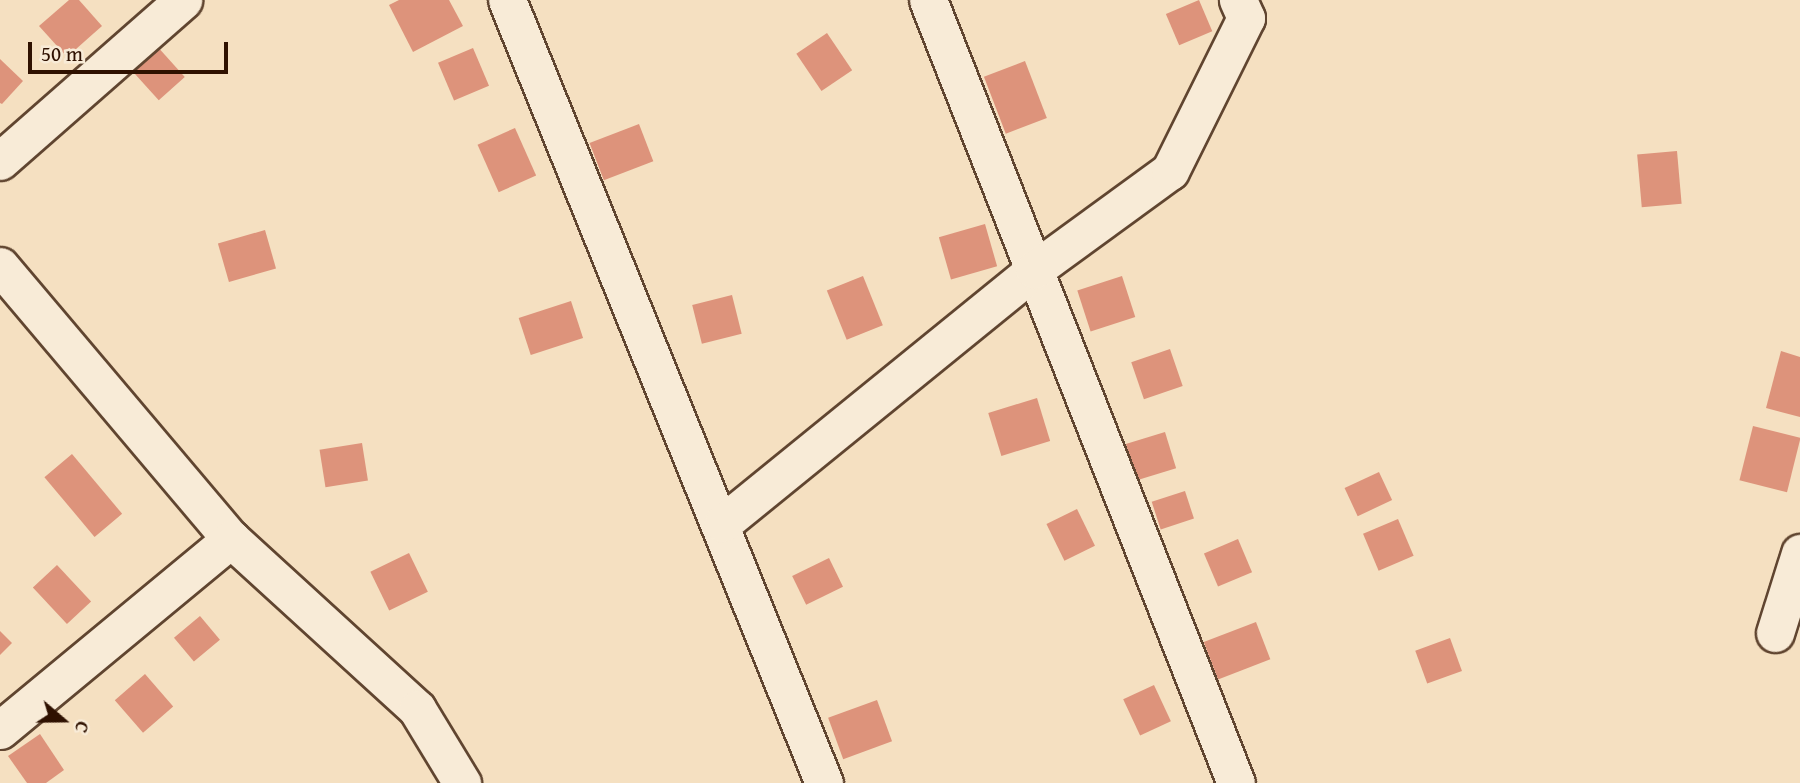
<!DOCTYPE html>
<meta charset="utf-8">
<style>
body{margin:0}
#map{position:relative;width:1800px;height:783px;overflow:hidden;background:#f5e0c1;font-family:"Gentium Book Plus",serif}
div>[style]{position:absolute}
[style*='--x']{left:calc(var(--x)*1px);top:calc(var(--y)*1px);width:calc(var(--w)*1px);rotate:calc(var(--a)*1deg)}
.building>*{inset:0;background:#dd937b;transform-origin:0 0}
.roads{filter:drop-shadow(2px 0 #604530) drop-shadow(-2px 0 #604530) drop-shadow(0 2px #604530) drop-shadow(0 -2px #604530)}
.minor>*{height:37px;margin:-18.5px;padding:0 18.5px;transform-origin:18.5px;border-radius:18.5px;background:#f8ebd7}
span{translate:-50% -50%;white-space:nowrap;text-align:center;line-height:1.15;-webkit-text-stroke:6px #f8ebd7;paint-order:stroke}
.north{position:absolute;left:28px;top:685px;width:70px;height:70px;-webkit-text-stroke:5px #f8ebd7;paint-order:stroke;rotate:110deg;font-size:19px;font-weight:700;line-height:28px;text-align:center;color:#2f1100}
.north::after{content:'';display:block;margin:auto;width:24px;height:32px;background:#2f1100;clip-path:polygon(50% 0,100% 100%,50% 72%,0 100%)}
.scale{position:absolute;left:28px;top:42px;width:200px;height:32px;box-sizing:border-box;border:4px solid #2f1100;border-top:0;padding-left:9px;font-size:21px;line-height:24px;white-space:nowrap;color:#2f1100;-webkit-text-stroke:5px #f8ebd7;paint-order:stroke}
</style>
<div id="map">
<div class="building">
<i style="clip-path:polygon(69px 0,79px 0,102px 26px,67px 57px,39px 26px)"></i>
<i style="clip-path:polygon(399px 0,449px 0,463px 26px,413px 52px,389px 5px)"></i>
<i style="left:1199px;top:0;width:34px;height:36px;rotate:67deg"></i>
<i style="left:827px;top:33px;width:45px;height:37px;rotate:56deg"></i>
<i style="left:156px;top:45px;width:43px;height:35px;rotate:48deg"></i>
<i style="left:473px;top:48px;width:41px;height:38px;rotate:67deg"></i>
<i style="clip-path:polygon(0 59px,23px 81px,2px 104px,0 103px)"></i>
<i style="left:1025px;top:61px;width:61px;height:44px;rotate:69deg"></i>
<i style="left:639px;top:124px;width:40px;height:53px;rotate:69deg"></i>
<i style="left:515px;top:128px;width:52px;height:41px;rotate:66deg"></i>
<i style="left:1677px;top:151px;width:53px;height:40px;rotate:85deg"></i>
<i style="left:985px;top:224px;width:44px;height:48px;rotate:74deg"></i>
<i style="left:265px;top:230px;width:40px;height:49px;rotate:74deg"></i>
<i style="left:863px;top:276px;width:53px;height:39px;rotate:68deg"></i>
<i style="left:1122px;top:276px;width:43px;height:47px;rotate:72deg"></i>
<i style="left:732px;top:295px;width:40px;height:41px;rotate:76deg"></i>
<i style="left:571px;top:301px;width:39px;height:55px;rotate:72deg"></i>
<i style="left:1170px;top:349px;width:39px;height:41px;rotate:71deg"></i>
<i style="clip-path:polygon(1781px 351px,1800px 357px,1800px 417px,1766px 408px)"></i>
<i style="left:1037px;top:398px;width:45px;height:51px;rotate:73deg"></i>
<i style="left:1753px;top:426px;width:49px;height:56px;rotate:14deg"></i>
<i style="left:1165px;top:432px;width:38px;height:41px;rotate:73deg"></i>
<i style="left:362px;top:443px;width:38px;height:43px;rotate:81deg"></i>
<i style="left:72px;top:454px;width:78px;height:36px;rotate:50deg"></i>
<i style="left:1379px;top:472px;width:31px;height:38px;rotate:65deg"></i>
<i style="left:1185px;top:491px;width:29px;height:35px;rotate:72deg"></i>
<i style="left:1077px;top:509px;width:41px;height:34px;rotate:64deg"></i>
<i style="left:1398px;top:519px;width:40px;height:38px;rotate:67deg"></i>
<i style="left:1238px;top:539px;width:36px;height:37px;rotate:67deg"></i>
<i style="left:409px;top:553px;width:43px;height:43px;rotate:64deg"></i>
<i style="left:829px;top:558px;width:32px;height:41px;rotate:64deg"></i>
<i style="left:57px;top:565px;width:50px;height:33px;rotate:47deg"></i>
<i style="left:200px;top:616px;width:31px;height:34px;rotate:50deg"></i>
<i style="left:1256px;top:622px;width:40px;height:56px;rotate:69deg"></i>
<i style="clip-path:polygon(0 631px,12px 643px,0 655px)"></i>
<i style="left:1450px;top:638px;width:35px;height:37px;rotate:70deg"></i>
<i style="left:145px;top:674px;width:43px;height:40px;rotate:49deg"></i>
<i style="left:1154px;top:685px;width:40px;height:34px;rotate:65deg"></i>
<i style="left:877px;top:700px;width:44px;height:52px;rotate:70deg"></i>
<i style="clip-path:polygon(40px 734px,64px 770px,46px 783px,27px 783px,8px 756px)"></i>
</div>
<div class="roads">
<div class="minor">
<i style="--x:507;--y:0;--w:845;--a:67.96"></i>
<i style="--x:928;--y:0;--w:841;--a:68.53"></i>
<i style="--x:0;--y:161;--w:244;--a:-41.3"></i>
<i style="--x:0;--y:266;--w:358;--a:49.8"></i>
<i style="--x:231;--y:539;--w:252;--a:42.4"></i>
<i style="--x:417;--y:709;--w:87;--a:58.7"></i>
<i style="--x:723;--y:523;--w:401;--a:-39.1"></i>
<i style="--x:1034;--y:270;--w:168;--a:-36.1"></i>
<i style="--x:1170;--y:171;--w:171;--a:-63.6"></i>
<i style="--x:1246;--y:18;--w:20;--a:-114"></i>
<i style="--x:1775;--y:633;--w:84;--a:-72.6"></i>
<i style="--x:0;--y:730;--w:300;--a:-39.6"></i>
</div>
</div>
<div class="north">С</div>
<div class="scale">50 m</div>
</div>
